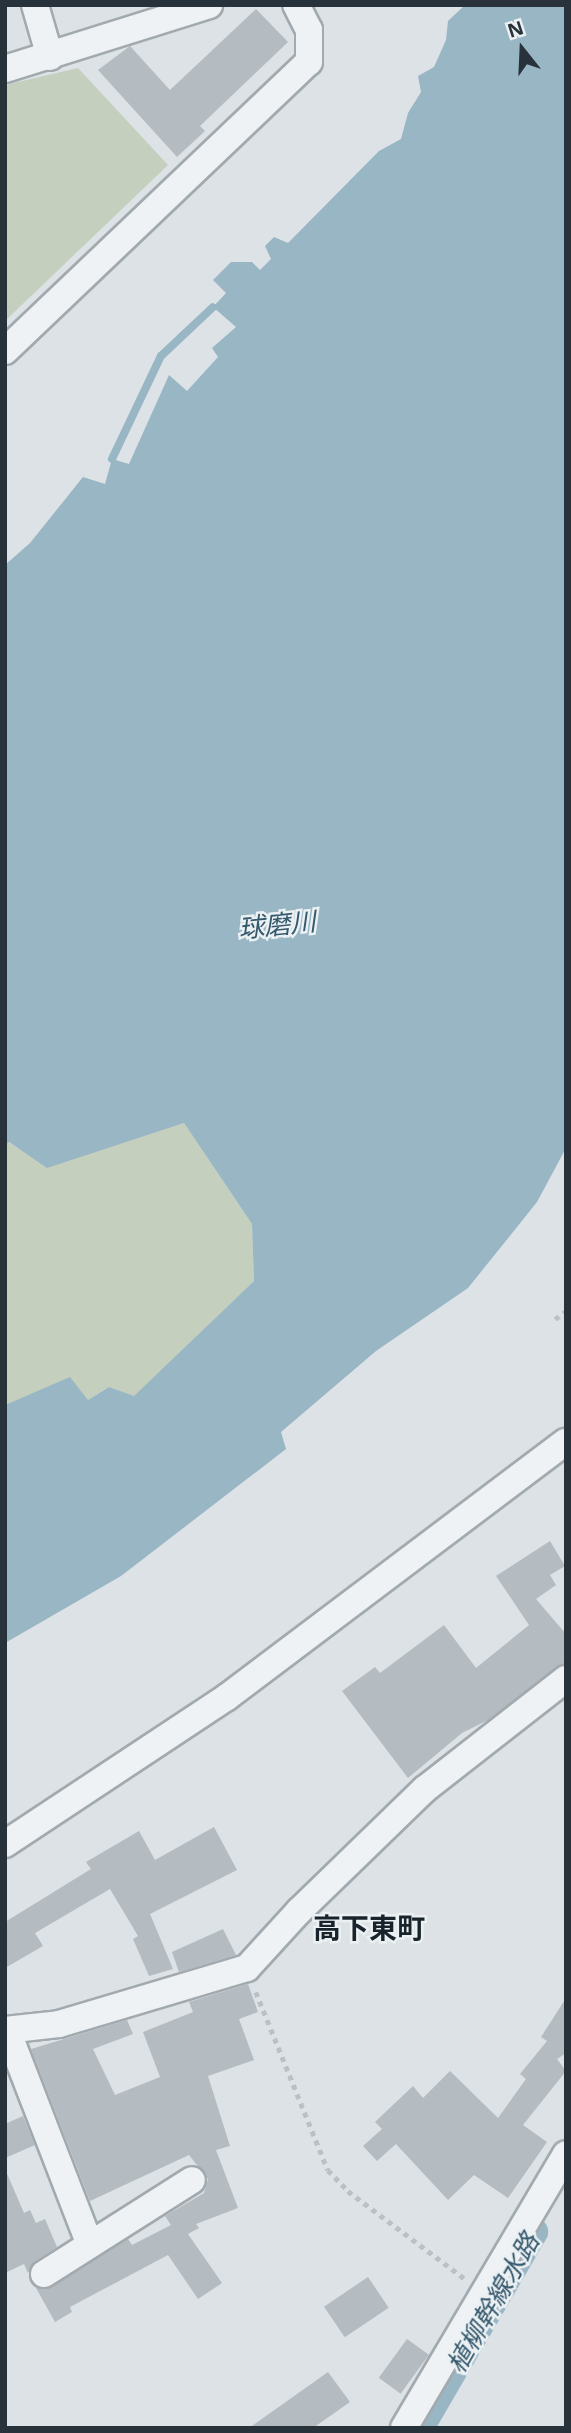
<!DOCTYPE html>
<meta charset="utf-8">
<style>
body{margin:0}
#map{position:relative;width:571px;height:2433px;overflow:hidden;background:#dce2e5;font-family:"Open Sans","Noto Sans JP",sans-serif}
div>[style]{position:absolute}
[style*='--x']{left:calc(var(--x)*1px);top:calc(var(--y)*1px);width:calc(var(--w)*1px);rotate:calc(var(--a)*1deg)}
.green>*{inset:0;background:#c5cfbe}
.water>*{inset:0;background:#99b6c4}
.stream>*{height:8px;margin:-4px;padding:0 4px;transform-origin:4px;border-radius:4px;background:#99b6c4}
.canal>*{height:28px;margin:-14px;padding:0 14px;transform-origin:14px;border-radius:14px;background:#99b6c4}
.building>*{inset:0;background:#b4bcc2;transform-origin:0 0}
.path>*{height:4.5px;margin-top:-2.25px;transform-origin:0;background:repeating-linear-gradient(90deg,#bbc0c4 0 5px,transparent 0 10px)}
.roads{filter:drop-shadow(2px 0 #a2aaaf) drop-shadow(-2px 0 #a2aaaf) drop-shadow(0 2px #a2aaaf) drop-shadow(0 -2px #a2aaaf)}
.minor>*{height:26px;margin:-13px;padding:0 13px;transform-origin:13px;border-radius:13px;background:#eff2f4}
span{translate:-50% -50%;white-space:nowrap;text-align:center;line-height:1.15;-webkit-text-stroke:5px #ebf0f3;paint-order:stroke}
.water-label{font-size:26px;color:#34586c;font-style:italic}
.quarter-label{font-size:28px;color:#19232b;font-weight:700}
.frame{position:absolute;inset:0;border:7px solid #27323b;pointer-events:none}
.north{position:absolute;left:487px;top:14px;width:70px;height:70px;-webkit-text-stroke:5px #ebf0f3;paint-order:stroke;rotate:342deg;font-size:19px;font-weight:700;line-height:28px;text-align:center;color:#27323b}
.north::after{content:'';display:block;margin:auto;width:24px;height:32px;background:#27323b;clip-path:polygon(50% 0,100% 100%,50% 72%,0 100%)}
</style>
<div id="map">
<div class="green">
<i style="clip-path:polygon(78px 68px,168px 165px,5px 321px,5px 85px)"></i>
<i style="clip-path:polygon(184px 1123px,252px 1224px,254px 1281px,134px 1397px,109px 1387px,88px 1400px,70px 1378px,5px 1405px,5px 1145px,8px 1142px,47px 1167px)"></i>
</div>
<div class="water">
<i style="clip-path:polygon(465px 5px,566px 5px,566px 1148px,537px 1202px,468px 1288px,376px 1351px,281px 1432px,286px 1449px,121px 1576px,5px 1643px,5px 1405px,70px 1377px,88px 1400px,109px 1387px,134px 1396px,254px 1281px,252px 1224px,184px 1123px,47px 1168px,9px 1142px,5px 1145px,5px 565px,30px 543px,83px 477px,105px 484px,112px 459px,129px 464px,169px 375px,187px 391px,218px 357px,212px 348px,236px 327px,213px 307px,226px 293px,213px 280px,231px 262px,252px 262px,260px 270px,271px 259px,265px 246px,274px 237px,288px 243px,379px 151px,401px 139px,408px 113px,421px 92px,418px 76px,434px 67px,446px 40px,448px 21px)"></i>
</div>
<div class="stream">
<i style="--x:112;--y:459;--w:114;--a:-64.6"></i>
<i style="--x:161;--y:356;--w:71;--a:-43.3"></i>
</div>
<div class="canal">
<i style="--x:420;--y:2428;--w:227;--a:-59.8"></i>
</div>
<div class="building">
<i style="clip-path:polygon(256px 9px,288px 42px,200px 126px,205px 131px,177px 157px,98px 70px,130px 46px,170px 90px)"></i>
<i style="clip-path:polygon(550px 1541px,565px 1566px,550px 1575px,556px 1585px,536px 1599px,566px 1634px,566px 1664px,488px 1720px,462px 1733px,408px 1778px,342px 1691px,375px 1667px,380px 1673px,444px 1625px,476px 1668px,529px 1625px,496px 1576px)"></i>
<i style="clip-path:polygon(214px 1827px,237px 1870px,150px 1914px,173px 1969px,149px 1976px,133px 1939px,138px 1936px,110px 1889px,35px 1933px,43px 1946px,5px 1968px,5px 1922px,91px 1869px,86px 1862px,139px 1831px,155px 1860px)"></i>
<i style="clip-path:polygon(223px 1929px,236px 1955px,179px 1972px,172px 1952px)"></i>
<i style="clip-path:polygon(248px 1984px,258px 2012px,239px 2019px,254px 2060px,208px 2076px,230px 2146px,216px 2150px,238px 2208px,196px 2224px,199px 2228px,188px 2234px,222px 2283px,198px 2299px,168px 2255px,70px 2307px,72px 2312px,55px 2322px,36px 2288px,52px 2287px,128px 2239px,132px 2245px,171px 2225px,165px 2216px,204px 2193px,208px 2179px,189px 2155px,90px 2201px,31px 2049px,127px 2020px,133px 2034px,93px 2049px,115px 2095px,160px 2077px,143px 2032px,193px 2012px,189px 2002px)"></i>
<i style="clip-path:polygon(566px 1998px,566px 2053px,557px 2059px,566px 2071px,523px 2125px,547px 2142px,508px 2198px,474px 2175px,448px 2200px,396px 2144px,377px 2161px,363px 2146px,382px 2129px,375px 2122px,413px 2086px,423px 2098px,450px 2071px,498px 2118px,526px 2079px,520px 2074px,547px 2041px,541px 2037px)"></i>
<i style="clip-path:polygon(23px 2116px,35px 2145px,5px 2158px,5px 2124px)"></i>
<i style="clip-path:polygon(5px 2169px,24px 2213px,30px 2210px,36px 2223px,45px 2219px,57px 2247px,35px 2261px,28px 2273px,24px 2264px,5px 2273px)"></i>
<i style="left:368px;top:2277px;width:37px;height:53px;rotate:56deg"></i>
<i style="left:407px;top:2339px;width:27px;height:48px;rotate:36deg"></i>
<i style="clip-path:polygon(328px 2372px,350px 2402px,313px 2428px,249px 2428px)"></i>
</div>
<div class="path">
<i style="--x:555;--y:1319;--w:14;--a:-36"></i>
<i style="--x:256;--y:1992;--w:192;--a:68"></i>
<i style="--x:328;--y:2170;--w:29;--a:46"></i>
<i style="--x:348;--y:2191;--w:145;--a:36.9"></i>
</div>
<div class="roads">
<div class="minor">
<i style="--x:35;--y:5;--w:54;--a:73.9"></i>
<i style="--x:5;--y:69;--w:214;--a:-17.4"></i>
<i style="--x:5;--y:351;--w:419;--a:-43.6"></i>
<i style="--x:309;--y:62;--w:32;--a:-90"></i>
<i style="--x:309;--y:30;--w:28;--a:-117"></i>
<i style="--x:5;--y:1844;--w:266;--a:-33.5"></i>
<i style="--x:227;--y:1697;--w:424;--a:-37"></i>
<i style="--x:5;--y:2030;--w:54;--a:-6.3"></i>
<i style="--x:59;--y:2024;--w:196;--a:-16.6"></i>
<i style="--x:247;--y:1968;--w:77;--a:-47.6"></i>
<i style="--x:299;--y:1911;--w:175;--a:-44.1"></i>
<i style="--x:425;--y:1789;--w:179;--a:-38"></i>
<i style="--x:7;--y:2030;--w:230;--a:68.9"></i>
<i style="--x:44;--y:2274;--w:175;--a:-32.4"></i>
<i style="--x:404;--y:2428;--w:318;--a:-59.4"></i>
</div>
</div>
<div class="water-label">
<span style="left:277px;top:925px;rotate:-6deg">球磨川</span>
<span style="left:493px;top:2303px;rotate:-60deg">植柳幹線水路</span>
</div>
<div class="quarter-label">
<span style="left:369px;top:1927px">高下東町</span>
</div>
<div class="frame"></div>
<div class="north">N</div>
</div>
